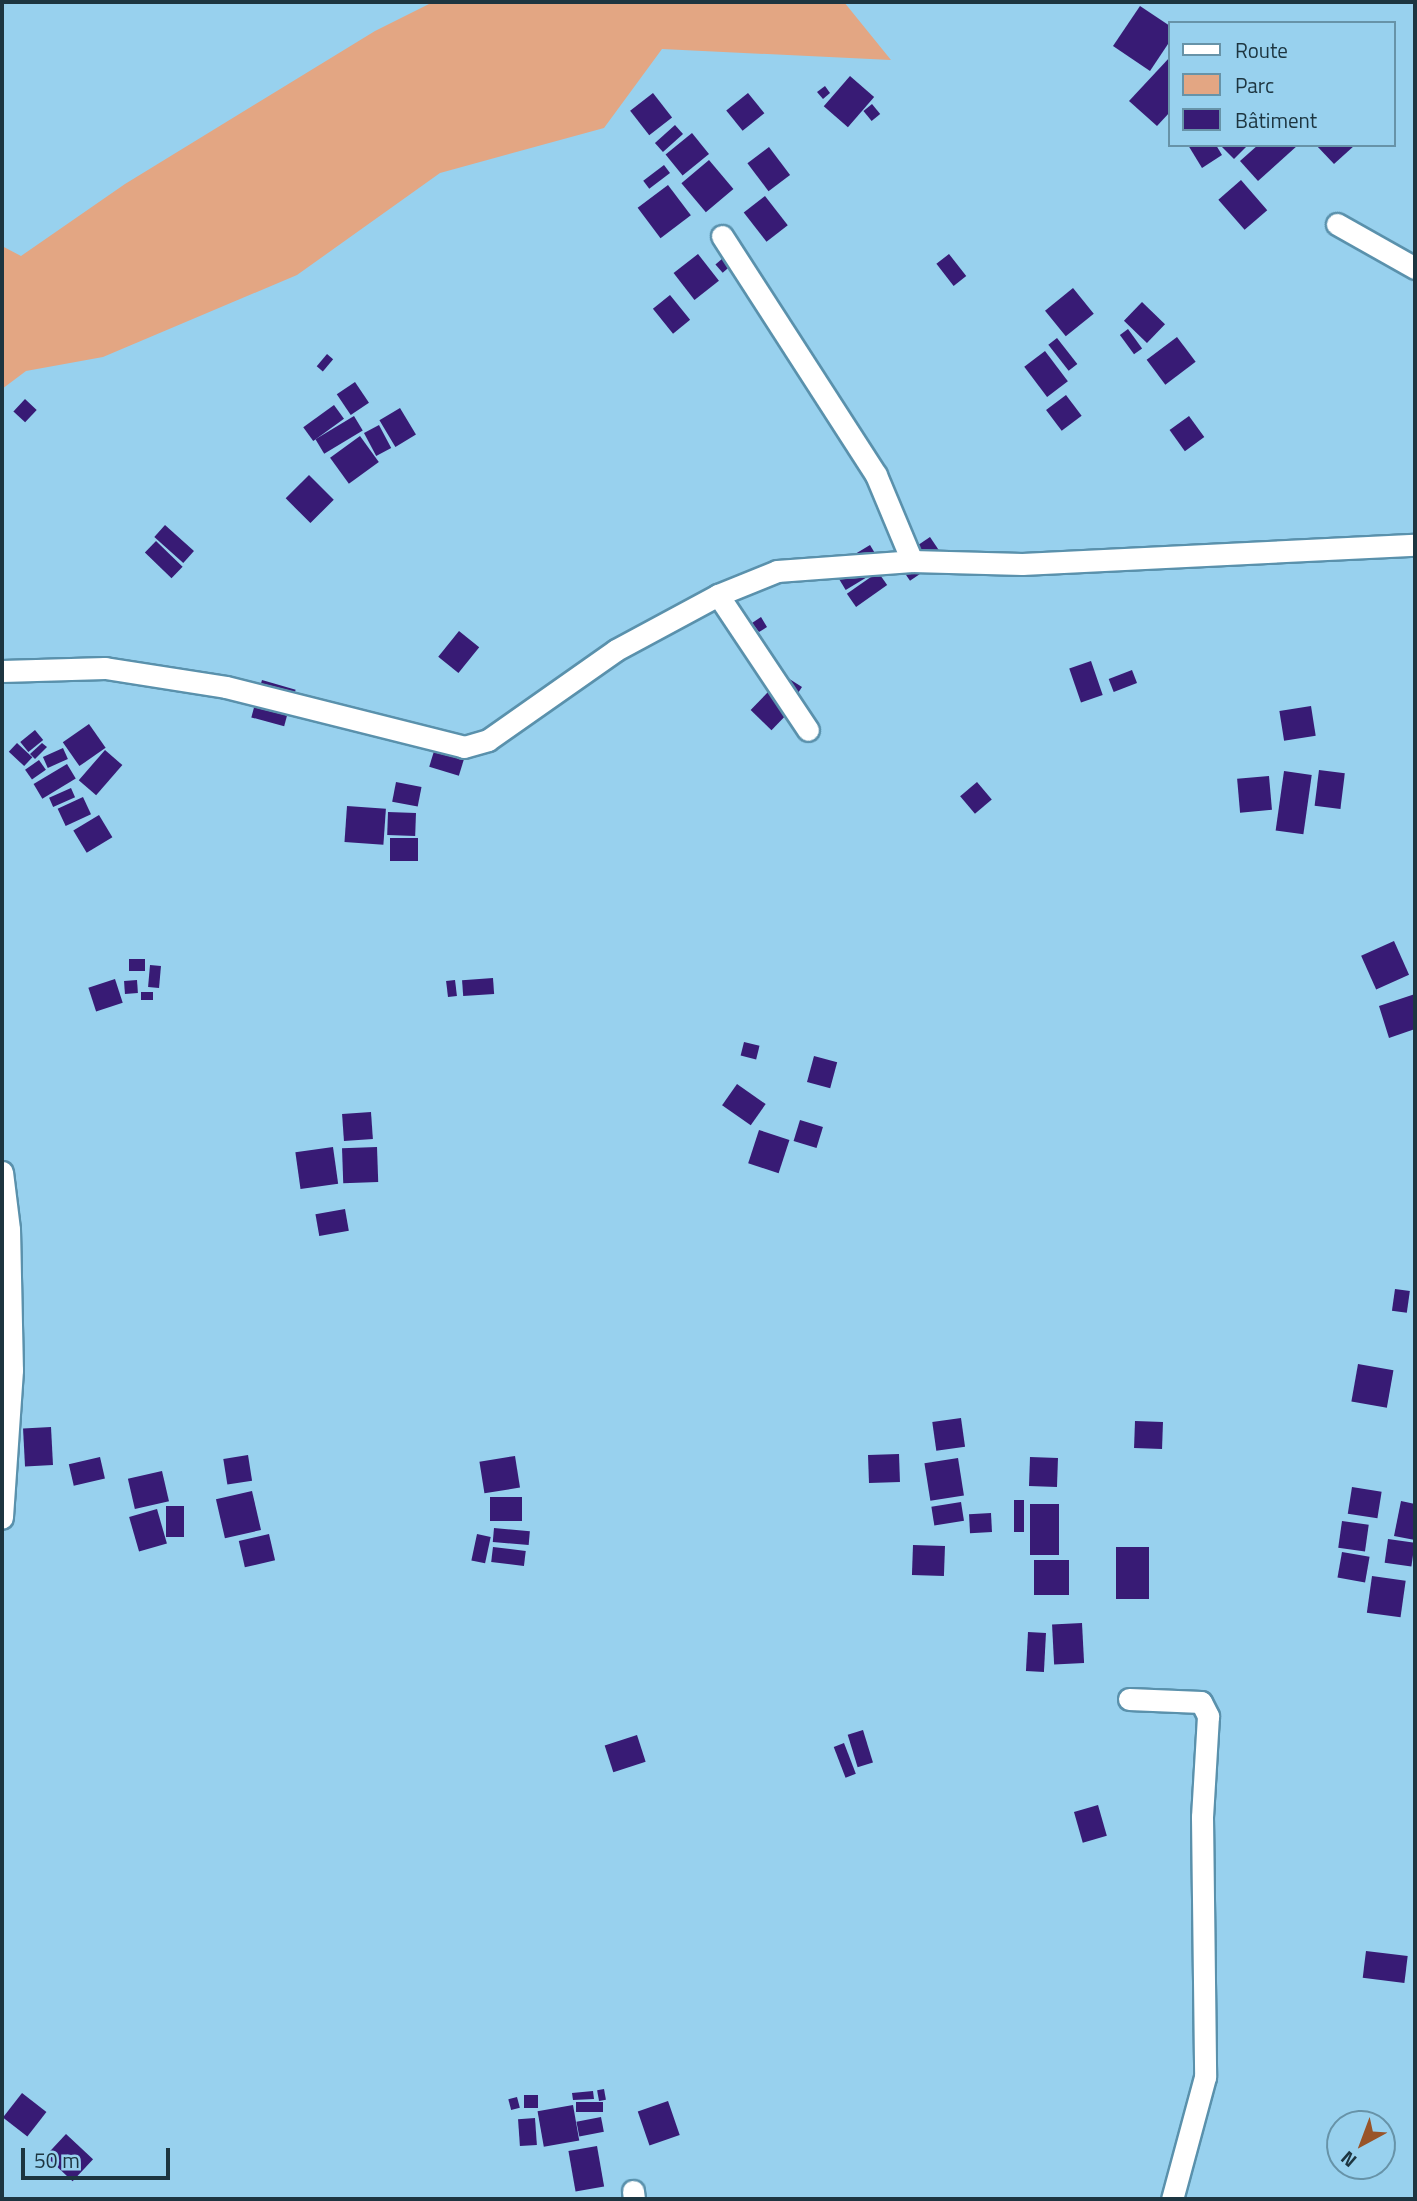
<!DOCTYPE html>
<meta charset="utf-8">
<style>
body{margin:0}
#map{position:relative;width:1417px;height:2201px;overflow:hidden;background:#98d1ee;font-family:"Titillium Web",sans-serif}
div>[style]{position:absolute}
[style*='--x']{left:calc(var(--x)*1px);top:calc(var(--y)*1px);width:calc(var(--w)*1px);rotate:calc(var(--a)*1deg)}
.green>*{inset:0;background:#e3a683}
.building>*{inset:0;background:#381b75;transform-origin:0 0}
.roads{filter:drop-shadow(2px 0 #5a91ac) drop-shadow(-2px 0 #5a91ac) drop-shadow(0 2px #5a91ac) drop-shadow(0 -2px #5a91ac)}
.street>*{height:21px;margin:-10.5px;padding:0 10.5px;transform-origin:10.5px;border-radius:10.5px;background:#fff}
span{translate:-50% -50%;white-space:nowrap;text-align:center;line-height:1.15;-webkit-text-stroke:7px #98d1ee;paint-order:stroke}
.frame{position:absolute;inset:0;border:4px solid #1d3540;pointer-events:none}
.legend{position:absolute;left:1168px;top:21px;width:228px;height:126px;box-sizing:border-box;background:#98d1ee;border:2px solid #6793a8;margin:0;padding:9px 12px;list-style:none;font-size:21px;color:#1d3540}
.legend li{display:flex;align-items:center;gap:14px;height:35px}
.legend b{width:35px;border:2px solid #6793a8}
.north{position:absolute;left:1326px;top:2110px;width:70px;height:70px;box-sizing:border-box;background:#98d1ee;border:2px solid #6793a8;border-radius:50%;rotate:221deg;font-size:19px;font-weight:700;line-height:28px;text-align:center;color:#1d3540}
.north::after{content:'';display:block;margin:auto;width:24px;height:32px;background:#995428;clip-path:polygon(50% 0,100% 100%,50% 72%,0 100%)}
.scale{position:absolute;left:21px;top:2148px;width:149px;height:32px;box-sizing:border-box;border:4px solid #1d3540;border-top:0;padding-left:9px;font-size:21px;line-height:24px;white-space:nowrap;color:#1d3540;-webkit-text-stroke:5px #98d1ee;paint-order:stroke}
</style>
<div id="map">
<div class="green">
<i style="clip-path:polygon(433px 2px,844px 2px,891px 60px,662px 49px,604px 128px,440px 173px,297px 275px,103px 357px,26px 371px,2px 389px,2px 246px,21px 256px,125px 184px,375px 31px)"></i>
</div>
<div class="building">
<i style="clip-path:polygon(1140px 6px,1170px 26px,1170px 41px,1150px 71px,1113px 46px)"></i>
<i style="clip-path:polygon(1170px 57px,1170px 112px,1157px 126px,1129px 101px)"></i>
<i style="left:850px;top:76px;width:32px;height:40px;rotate:41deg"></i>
<i style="clip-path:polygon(825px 86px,830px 93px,823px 99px,817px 92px)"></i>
<i style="left:653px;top:93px;width:31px;height:29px;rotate:52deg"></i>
<i style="left:748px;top:93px;width:26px;height:28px;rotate:51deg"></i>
<i style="left:872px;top:104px;width:13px;height:11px;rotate:51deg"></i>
<i style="left:675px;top:125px;width:12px;height:27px;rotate:48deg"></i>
<i style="left:692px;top:133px;width:27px;height:34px;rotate:51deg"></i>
<i style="clip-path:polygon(1188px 145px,1216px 145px,1222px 155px,1202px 168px)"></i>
<i style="clip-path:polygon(1220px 145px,1248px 145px,1234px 159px)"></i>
<i style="clip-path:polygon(1258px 145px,1298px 145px,1258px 181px,1240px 161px)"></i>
<i style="clip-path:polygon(1316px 145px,1355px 145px,1334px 164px)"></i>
<i style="left:769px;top:147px;width:35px;height:27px;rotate:53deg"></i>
<i style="left:709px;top:160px;width:38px;height:36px;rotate:50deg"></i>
<i style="left:664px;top:165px;width:10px;height:26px;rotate:53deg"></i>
<i style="left:1241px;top:180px;width:40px;height:30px;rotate:49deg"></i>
<i style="left:668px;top:185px;width:38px;height:38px;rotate:53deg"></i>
<i style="left:765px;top:196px;width:37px;height:27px;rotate:52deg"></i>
<i style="left:698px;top:254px;width:34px;height:31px;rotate:52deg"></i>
<i style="left:949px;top:254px;width:28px;height:16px;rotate:52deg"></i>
<i style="left:723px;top:258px;width:11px;height:10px;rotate:49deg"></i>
<i style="left:1073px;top:288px;width:33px;height:36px;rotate:51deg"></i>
<i style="left:670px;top:295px;width:32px;height:22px;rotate:51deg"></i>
<i style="left:1142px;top:302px;width:32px;height:26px;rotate:44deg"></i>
<i style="left:1128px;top:329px;width:24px;height:10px;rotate:54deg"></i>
<i style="left:1177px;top:337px;width:31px;height:38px;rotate:53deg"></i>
<i style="left:1057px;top:338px;width:33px;height:11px;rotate:52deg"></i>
<i style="left:1045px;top:351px;width:38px;height:26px;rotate:53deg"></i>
<i style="left:327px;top:354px;width:8px;height:16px;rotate:40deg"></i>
<i style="left:355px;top:382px;width:25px;height:22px;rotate:56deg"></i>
<i style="left:1066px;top:395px;width:26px;height:25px;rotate:53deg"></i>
<i style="left:25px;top:399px;width:16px;height:17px;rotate:43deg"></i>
<i style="left:334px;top:405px;width:17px;height:38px;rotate:54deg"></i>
<i style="left:400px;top:408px;width:31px;height:24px;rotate:59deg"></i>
<i style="left:354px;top:416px;width:17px;height:45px;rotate:59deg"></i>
<i style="left:1189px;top:416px;width:26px;height:24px;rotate:54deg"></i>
<i style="left:379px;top:425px;width:26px;height:17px;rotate:62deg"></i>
<i style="left:360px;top:436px;width:32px;height:37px;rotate:54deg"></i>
<i style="left:309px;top:475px;width:35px;height:33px;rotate:45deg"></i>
<i style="left:165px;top:525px;width:39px;height:16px;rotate:42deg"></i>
<i style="left:930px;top:537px;width:25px;height:41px;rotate:56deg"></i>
<i style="left:156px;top:541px;width:37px;height:16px;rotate:44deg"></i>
<i style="left:870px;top:545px;width:26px;height:44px;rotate:59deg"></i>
<i style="left:878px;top:572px;width:16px;height:38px;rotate:55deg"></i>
<i style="clip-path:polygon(761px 617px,767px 627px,759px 632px,752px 623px)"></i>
<i style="left:459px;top:631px;width:26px;height:33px;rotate:39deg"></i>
<i style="left:1091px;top:661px;width:36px;height:23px;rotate:71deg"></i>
<i style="left:1132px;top:670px;width:14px;height:25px;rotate:69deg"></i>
<i style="clip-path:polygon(780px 673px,802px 687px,792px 702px)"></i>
<i style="left:262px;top:680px;width:35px;height:17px;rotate:16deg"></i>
<i style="left:768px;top:692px;width:29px;height:25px;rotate:44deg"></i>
<i style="left:256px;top:700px;width:34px;height:18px;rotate:15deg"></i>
<i style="left:1311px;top:706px;width:30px;height:32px;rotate:81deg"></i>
<i style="left:89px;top:724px;width:29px;height:32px;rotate:55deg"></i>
<i style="left:35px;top:730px;width:13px;height:19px;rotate:51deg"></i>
<i style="left:438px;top:738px;width:31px;height:30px;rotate:17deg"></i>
<i style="left:17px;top:743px;width:21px;height:12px;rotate:43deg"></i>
<i style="clip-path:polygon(42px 743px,47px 747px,35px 759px,30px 754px)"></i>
<i style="left:63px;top:748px;width:12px;height:22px;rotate:66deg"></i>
<i style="left:105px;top:750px;width:23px;height:40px;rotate:41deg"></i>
<i style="left:39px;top:760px;width:12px;height:17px;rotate:55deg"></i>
<i style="left:67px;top:764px;width:17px;height:39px;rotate:59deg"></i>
<i style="left:1319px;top:770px;width:26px;height:36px;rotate:7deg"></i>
<i style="left:1284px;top:771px;width:28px;height:60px;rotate:8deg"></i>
<i style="left:1269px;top:776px;width:34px;height:32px;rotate:85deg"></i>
<i style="left:396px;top:782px;width:26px;height:20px;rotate:11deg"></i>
<i style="left:977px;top:782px;width:23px;height:22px;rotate:50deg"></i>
<i style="left:71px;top:788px;width:10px;height:24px;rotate:66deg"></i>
<i style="left:83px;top:797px;width:19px;height:28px;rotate:65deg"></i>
<i style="left:347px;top:806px;width:39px;height:36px;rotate:4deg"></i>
<i style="left:388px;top:812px;width:28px;height:23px;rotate:2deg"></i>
<i style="left:99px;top:815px;width:26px;height:30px;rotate:59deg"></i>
<i style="left:390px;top:838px;width:28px;height:23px"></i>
<i style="left:1394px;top:941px;width:37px;height:36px;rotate:66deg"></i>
<i style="left:129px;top:959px;width:16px;height:12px"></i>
<i style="left:150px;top:965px;width:11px;height:22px;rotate:5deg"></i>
<i style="left:493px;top:978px;width:16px;height:31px;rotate:86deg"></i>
<i style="left:115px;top:979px;width:25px;height:28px;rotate:72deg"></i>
<i style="left:137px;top:980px;width:13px;height:13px;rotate:86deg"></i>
<i style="left:455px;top:980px;width:16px;height:9px;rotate:83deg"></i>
<i style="left:141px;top:992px;width:12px;height:8px"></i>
<i style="clip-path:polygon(1415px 994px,1415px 1029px,1389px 1038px,1379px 1006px)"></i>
<i style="left:744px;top:1042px;width:16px;height:14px;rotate:14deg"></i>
<i style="left:814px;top:1056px;width:24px;height:27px;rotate:15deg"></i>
<i style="left:737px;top:1084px;width:35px;height:26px;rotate:35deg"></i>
<i style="left:371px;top:1112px;width:27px;height:29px;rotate:86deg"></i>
<i style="left:800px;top:1120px;width:24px;height:22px;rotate:17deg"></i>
<i style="left:759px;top:1130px;width:32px;height:35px;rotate:18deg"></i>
<i style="left:333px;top:1147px;width:37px;height:38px;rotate:82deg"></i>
<i style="left:377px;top:1147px;width:35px;height:35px;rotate:88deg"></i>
<i style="left:345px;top:1209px;width:22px;height:30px;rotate:80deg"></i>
<i style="left:1395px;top:1289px;width:15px;height:22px;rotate:8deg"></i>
<i style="left:1358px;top:1364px;width:36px;height:38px;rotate:10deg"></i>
<i style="left:961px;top:1418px;width:29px;height:29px;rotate:82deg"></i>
<i style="left:1135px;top:1421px;width:28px;height:27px;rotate:2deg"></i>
<i style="left:51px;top:1427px;width:38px;height:28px;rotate:87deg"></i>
<i style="left:899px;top:1454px;width:28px;height:31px;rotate:88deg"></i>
<i style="left:248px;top:1455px;width:26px;height:25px;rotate:81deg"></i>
<i style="left:515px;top:1456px;width:32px;height:36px;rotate:81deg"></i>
<i style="left:100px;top:1457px;width:22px;height:32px;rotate:77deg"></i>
<i style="left:1030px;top:1457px;width:28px;height:29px;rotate:2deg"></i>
<i style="left:958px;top:1458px;width:38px;height:34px;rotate:81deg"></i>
<i style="left:162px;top:1471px;width:31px;height:35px;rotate:77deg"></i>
<i style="left:1352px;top:1487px;width:30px;height:27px;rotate:9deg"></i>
<i style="left:252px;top:1491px;width:40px;height:37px;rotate:77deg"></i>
<i style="left:522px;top:1497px;width:24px;height:32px;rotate:90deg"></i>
<i style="left:1014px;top:1500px;width:10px;height:32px"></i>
<i style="clip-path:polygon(1401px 1501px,1415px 1504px,1415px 1540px,1394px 1536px)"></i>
<i style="left:961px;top:1502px;width:19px;height:30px;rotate:81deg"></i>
<i style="left:1030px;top:1504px;width:29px;height:51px"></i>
<i style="left:166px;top:1506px;width:18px;height:31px"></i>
<i style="left:157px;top:1509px;width:36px;height:29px;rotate:74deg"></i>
<i style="left:991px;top:1513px;width:19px;height:22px;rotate:87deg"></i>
<i style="left:1342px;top:1521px;width:27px;height:27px;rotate:8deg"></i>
<i style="left:494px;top:1528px;width:36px;height:14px;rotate:5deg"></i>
<i style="left:269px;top:1534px;width:27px;height:31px;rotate:77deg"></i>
<i style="left:477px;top:1534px;width:14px;height:27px;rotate:12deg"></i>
<i style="left:1388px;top:1539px;width:27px;height:24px;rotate:8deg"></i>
<i style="left:913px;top:1545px;width:32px;height:30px;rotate:2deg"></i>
<i style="left:493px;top:1547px;width:33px;height:15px;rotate:7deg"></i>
<i style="left:1116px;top:1547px;width:33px;height:52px"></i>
<i style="left:1342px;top:1552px;width:28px;height:26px;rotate:10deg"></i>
<i style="left:1034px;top:1560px;width:35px;height:35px"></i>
<i style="left:1372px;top:1576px;width:34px;height:37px;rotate:8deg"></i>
<i style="left:1082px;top:1623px;width:40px;height:30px;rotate:87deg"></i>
<i style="left:1028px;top:1632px;width:18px;height:39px;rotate:3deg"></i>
<i style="left:863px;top:1730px;width:34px;height:16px;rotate:73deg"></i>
<i style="left:637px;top:1735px;width:28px;height:34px;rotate:72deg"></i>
<i style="left:844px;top:1743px;width:33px;height:11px;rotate:69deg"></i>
<i style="left:1098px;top:1805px;width:32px;height:25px;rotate:74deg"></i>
<i style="left:1366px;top:1951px;width:42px;height:27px;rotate:7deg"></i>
<i style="left:604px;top:2089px;width:11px;height:7px;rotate:80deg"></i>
<i style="clip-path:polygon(593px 2091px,594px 2099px,573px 2100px,572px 2093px)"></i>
<i style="left:22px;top:2093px;width:31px;height:31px;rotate:38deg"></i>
<i style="left:524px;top:2095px;width:14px;height:13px"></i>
<i style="left:517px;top:2097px;width:11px;height:9px;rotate:75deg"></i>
<i style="left:668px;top:2101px;width:36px;height:32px;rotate:71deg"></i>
<i style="left:603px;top:2102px;width:10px;height:27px;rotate:90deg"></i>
<i style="left:573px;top:2105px;width:36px;height:36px;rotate:80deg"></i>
<i style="left:601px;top:2117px;width:15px;height:25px;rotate:79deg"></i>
<i style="left:535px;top:2118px;width:27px;height:17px;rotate:86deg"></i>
<i style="left:66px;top:2134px;width:37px;height:30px;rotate:43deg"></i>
<i style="left:597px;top:2146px;width:41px;height:29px;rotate:80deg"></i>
</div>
<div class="roads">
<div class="street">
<i style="--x:1337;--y:224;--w:90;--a:29.4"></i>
<i style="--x:722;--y:236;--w:284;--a:57.2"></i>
<i style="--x:876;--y:475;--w:93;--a:67.3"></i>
<i style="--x:718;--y:595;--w:162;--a:56.3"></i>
<i style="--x:2;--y:671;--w:103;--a:-1.7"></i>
<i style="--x:105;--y:668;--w:122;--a:8.9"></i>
<i style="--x:226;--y:687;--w:245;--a:14.1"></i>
<i style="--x:464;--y:747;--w:25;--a:-16"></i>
<i style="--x:488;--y:740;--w:156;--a:-35.1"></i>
<i style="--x:616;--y:650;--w:116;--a:-28.3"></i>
<i style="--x:718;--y:595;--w:64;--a:-22.1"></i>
<i style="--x:777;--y:571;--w:135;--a:-4.2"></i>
<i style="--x:912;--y:561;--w:110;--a:1.6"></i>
<i style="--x:1022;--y:564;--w:393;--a:-2.8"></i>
<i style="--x:2;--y:1172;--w:57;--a:83"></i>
<i style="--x:9;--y:1229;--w:141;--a:88.8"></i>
<i style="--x:12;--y:1370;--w:148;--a:93.9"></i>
<i style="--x:1129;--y:1699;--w:72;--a:2.4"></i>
<i style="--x:1201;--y:1702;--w:16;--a:63"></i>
<i style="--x:1208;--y:1716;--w:101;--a:93.4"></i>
<i style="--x:1202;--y:1817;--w:260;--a:89.3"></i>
<i style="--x:1205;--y:2077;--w:126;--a:105.1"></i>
<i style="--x:633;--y:2191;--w:8;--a:83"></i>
</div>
</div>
<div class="frame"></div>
<ul class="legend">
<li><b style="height:9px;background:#fff"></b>Route</li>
<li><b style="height:19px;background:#e3a683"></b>Parc</li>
<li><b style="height:19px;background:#381b75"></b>Bâtiment</li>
</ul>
<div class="north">N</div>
<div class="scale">50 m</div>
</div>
